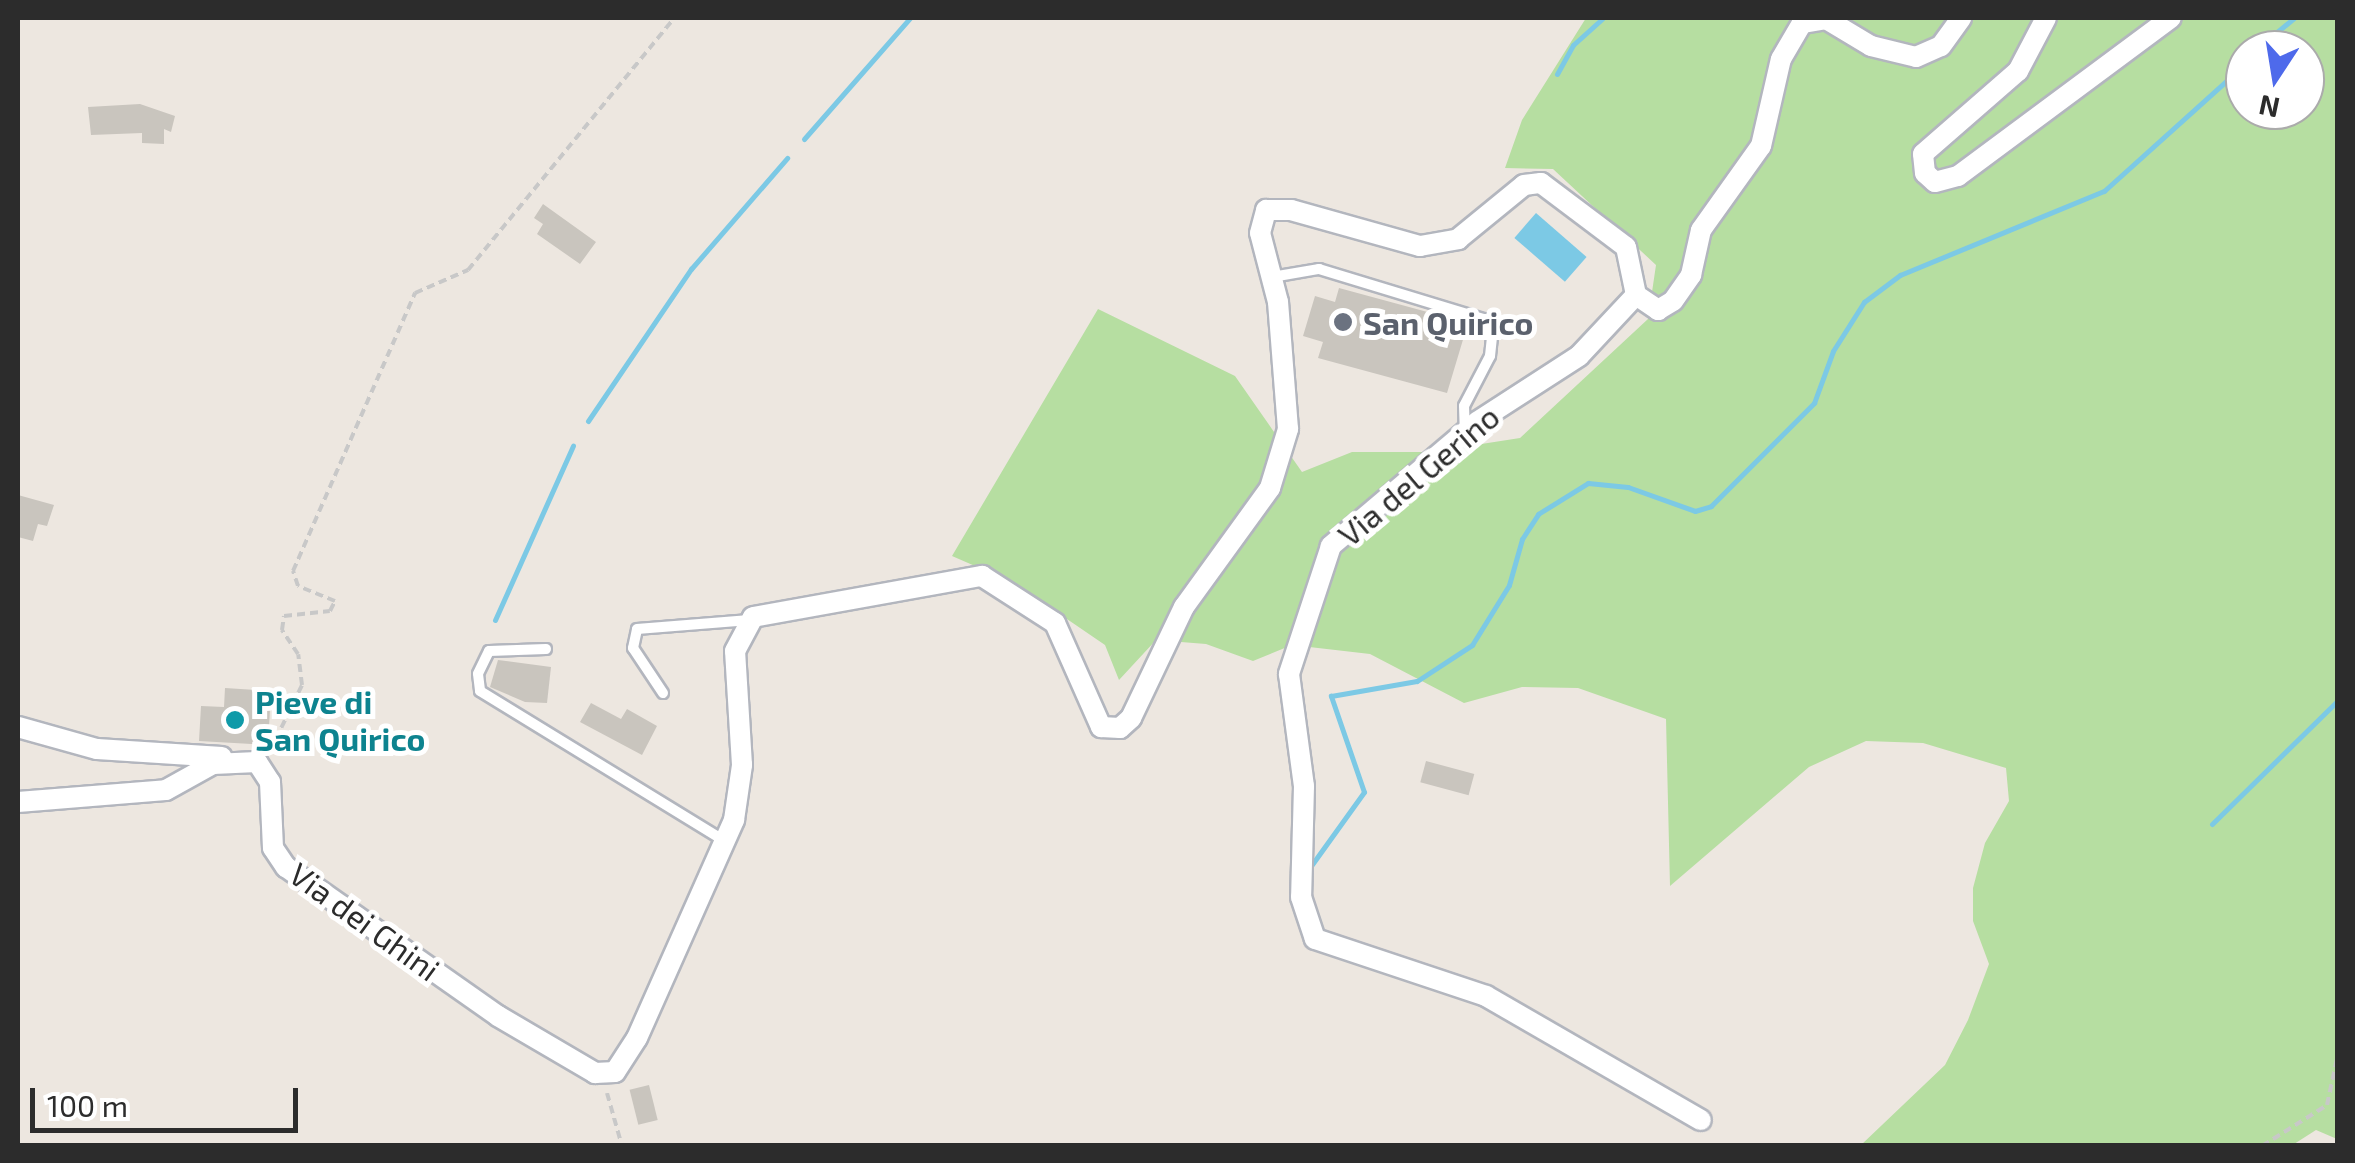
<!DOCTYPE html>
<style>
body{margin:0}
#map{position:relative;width:2355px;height:1163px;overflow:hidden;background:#ede7e0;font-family:"Exo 2",sans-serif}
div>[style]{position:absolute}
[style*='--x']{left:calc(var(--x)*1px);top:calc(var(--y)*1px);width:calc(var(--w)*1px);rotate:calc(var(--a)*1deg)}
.green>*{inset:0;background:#b6dea1}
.water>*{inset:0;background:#7cc9e5;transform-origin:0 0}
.stream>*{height:5px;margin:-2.5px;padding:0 2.5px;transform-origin:2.5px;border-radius:2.5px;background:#7cc9e5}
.building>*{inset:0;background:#c9c5be;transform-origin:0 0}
.path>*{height:4px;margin-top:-2px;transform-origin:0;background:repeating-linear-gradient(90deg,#c8c8c8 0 8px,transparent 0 13px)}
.roads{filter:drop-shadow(2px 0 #b3b6be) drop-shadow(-2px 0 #b3b6be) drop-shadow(0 2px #b3b6be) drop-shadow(0 -2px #b3b6be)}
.service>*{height:10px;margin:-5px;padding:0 5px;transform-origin:5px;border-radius:5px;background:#fff}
.minor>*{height:20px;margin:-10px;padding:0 10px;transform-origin:10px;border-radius:10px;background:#fff}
.dots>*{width:28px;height:28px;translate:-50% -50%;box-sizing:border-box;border:5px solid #fff;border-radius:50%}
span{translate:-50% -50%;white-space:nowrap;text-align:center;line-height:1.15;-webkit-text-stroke:10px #fff;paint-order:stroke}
.worship-label{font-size:32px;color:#5b616d;font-weight:700}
.left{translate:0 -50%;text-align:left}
.street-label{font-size:32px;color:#2c2c2c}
.culture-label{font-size:32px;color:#0d838f;font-weight:700}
.frame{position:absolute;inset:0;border:20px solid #2c2c2c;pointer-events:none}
.north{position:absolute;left:2225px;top:30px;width:100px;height:100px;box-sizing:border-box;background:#fff;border:2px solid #ababab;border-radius:50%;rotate:192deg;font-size:28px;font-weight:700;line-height:40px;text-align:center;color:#2c2c2c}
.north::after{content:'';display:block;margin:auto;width:35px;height:45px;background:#4e6aeb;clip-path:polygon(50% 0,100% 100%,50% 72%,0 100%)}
.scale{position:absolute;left:30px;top:1088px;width:268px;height:45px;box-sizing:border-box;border:5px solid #2c2c2c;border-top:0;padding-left:12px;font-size:30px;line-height:35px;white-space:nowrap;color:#2c2c2c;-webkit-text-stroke:8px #fff;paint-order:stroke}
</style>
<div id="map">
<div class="green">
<i style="clip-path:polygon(evenodd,1586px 18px,2337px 18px,2337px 1139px,2316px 1130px,2291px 1146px,1861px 1145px,1945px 1065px,1968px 1020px,1989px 964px,1973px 921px,1973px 888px,1985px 843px,2009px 801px,2006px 768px,1923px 743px,1866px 741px,1809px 767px,1670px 886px,1666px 719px,1578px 688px,1522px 687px,1464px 703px,1370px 654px,1292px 645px,1253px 661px,1206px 644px,1156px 640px,1119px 680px,1105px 645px,1014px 583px,952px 556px,1098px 309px,1235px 376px,1302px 472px,1352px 452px,1430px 452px,1520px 438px,1648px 319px,1656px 265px,1553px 169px,1505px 168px,1522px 120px,1586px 18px,2245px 50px,2305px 50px,2305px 110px,2245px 110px,2245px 50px)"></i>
</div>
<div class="water">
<i style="left:1536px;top:213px;width:67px;height:33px;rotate:41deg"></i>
</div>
<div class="stream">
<i style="--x:2255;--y:50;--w:50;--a:-39.4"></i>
<i style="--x:1557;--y:74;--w:33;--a:-61"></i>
<i style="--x:1573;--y:45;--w:40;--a:-42"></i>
<i style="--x:804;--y:139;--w:161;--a:-48.8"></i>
<i style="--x:588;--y:421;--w:184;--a:-55.9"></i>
<i style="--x:691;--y:269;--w:147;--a:-49.1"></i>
<i style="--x:495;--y:620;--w:191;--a:-65.9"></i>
<i style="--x:2212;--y:824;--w:177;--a:-44.5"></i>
<i style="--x:1308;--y:870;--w:96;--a:-54.3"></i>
<i style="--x:1364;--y:792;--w:102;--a:-109"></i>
<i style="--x:1331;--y:696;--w:87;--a:-9.9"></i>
<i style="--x:1417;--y:681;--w:66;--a:-33.2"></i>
<i style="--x:1472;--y:645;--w:70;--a:-58.3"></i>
<i style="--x:1509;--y:585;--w:48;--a:-74.2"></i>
<i style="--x:1522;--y:539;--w:30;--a:-57"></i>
<i style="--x:1538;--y:514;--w:59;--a:-31.8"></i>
<i style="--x:1588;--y:483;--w:40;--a:5.7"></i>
<i style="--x:1628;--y:487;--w:71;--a:19.7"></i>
<i style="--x:1695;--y:511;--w:17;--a:-17"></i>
<i style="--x:1711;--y:506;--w:146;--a:-45"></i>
<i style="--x:1814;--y:403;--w:55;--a:-69.9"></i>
<i style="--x:1833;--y:351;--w:58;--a:-57.7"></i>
<i style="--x:1864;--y:302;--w:45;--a:-36.9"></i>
<i style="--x:1900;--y:275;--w:221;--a:-22.4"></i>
<i style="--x:2104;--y:191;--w:190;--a:-42"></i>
</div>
<div class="building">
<i style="clip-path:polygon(140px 104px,175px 116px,171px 132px,164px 129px,164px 144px,142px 143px,142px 133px,91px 135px,88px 107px)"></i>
<i style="clip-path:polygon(543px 204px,596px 242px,580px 264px,537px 234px,543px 224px,534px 218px)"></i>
<i style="clip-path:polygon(1339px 288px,1468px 323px,1447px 393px,1318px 358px,1323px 342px,1303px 336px,1315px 296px,1335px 302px)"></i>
<i style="clip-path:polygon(18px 495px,54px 505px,47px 526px,38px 524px,33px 541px,18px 537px)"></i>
<i style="clip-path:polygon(498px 660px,551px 667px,547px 703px,525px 702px,490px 687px)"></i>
<i style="clip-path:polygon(225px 688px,271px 691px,268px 745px,199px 741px,201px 706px,224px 707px)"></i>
<i style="clip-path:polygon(591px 703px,621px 719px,627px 709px,657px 726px,642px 755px,580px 722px)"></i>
<i style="left:1426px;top:761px;width:50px;height:22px;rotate:15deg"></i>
<i style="left:649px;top:1085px;width:36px;height:20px;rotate:76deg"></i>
</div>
<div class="path">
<i style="--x:270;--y:751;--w:73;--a:-64.1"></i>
<i style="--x:302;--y:685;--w:31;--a:-97"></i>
<i style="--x:298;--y:654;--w:29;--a:-124"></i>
<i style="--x:282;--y:630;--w:14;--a:-82"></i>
<i style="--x:284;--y:616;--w:46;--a:-6.2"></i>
<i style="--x:330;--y:611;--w:11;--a:-63"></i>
<i style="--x:335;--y:601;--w:40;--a:-158"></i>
<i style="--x:298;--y:586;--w:16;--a:-108"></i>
<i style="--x:293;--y:571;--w:304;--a:-66.3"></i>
<i style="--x:415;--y:293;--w:58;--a:-23.5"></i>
<i style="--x:468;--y:270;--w:325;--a:-50.7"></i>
<i style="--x:607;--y:1093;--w:55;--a:74.2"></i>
<i style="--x:2262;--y:1146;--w:77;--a:-32.2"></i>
<i style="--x:2327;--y:1105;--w:52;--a:-77.8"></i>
</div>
<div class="roads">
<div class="service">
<i style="--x:1272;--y:277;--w:48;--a:-9.7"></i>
<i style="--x:1319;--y:269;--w:172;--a:16.9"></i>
<i style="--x:1484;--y:319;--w:20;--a:66"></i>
<i style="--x:1492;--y:337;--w:19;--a:96"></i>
<i style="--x:1490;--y:356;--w:56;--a:117.5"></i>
<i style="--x:1464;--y:406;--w:25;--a:88"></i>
<i style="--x:546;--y:649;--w:57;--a:178"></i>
<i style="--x:489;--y:651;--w:25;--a:116"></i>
<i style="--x:478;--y:674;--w:17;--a:83"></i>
<i style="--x:480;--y:691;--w:287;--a:31.5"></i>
<i style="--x:663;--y:693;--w:54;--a:-123.7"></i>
<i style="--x:633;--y:648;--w:19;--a:-78"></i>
<i style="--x:637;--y:629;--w:113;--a:-4.6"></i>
</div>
<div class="minor">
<i style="--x:2046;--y:18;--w:60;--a:117.8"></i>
<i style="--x:2018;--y:71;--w:126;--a:138.9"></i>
<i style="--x:1923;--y:154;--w:19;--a:84"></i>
<i style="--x:1925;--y:173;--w:13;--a:42"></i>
<i style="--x:1935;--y:182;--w:24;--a:-15"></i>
<i style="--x:1958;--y:176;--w:265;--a:-36.6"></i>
<i style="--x:1636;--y:295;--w:83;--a:133.1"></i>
<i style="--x:1579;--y:356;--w:121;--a:147.1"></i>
<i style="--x:1477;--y:422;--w:192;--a:139.7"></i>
<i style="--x:1331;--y:546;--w:135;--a:108.2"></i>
<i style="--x:1289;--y:674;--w:113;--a:82.4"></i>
<i style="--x:1304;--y:786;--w:111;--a:91.5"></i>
<i style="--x:1301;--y:897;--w:44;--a:71.6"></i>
<i style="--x:1315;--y:939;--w:180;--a:18.4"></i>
<i style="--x:1486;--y:996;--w:248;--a:30"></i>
<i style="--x:18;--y:727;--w:82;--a:15.6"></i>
<i style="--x:97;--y:749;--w:125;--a:3.7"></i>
<i style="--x:18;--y:802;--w:148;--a:-4.6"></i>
<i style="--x:166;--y:790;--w:54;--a:-29"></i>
<i style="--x:213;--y:764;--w:44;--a:-2.6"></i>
<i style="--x:257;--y:762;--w:24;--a:57"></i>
<i style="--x:270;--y:782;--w:66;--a:87.4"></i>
<i style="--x:273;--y:848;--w:23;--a:56"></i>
<i style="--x:286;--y:867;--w:259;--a:35.1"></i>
<i style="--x:498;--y:1016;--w:113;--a:30.4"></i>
<i style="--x:595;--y:1073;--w:20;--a:-3"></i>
<i style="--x:615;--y:1072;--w:40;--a:-57.1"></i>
<i style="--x:637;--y:1038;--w:239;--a:-66"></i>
<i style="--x:734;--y:820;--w:56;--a:-81.7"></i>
<i style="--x:742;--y:765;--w:114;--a:-93.5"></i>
<i style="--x:735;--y:651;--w:38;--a:-62"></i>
<i style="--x:753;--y:617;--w:233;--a:-10.2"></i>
<i style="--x:982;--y:576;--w:87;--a:32.8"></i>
<i style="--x:1055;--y:623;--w:114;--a:66.1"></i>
<i style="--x:1101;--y:727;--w:19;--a:3"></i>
<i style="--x:1120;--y:728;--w:15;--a:-42"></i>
<i style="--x:1131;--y:718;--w:123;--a:-64.5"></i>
<i style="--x:1184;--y:607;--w:147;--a:-54.1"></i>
<i style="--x:1270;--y:488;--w:62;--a:-73"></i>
<i style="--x:1288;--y:429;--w:127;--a:-94.5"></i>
<i style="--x:1278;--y:302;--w:71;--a:-104.6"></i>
<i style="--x:1260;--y:233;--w:24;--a:-75"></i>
<i style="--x:1266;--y:210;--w:25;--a:0"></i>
<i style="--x:1291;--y:210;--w:134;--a:15.6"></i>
<i style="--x:1420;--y:246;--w:39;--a:-10"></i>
<i style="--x:1458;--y:239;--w:85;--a:-39.3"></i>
<i style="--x:1524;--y:185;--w:17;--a:-7"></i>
<i style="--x:1541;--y:183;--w:106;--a:37"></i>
<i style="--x:1626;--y:247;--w:49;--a:78.2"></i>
<i style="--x:1636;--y:295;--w:27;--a:34"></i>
<i style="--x:1658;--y:310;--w:17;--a:-31"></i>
<i style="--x:1673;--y:301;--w:32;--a:-55"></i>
<i style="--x:1691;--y:275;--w:46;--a:-77.5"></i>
<i style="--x:1701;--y:230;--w:103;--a:-54.5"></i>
<i style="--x:1761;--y:146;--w:89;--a:-77.1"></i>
<i style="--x:1781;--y:59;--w:42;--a:-59.7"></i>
<i style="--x:1802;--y:23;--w:24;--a:-9"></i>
<i style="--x:1826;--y:19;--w:52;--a:31"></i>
<i style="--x:1871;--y:46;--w:46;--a:13.7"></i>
<i style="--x:1916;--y:57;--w:27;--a:-24"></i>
<i style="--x:1941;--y:46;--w:34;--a:-54"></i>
</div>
</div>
<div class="dots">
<i style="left:1343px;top:322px;background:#6b7280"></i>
<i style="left:235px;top:720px;background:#0f9aa8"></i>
</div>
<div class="worship-label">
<span class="left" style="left:1363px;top:322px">San Quirico</span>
</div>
<div class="street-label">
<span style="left:1418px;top:475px;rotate:-40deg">Via del Gerino</span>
<span style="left:365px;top:921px;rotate:36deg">Via dei Ghini</span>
</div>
<div class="culture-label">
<span class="left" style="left:255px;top:720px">Pieve di<br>San Quirico</span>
</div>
<div class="frame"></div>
<div class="north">N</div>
<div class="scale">100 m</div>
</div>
